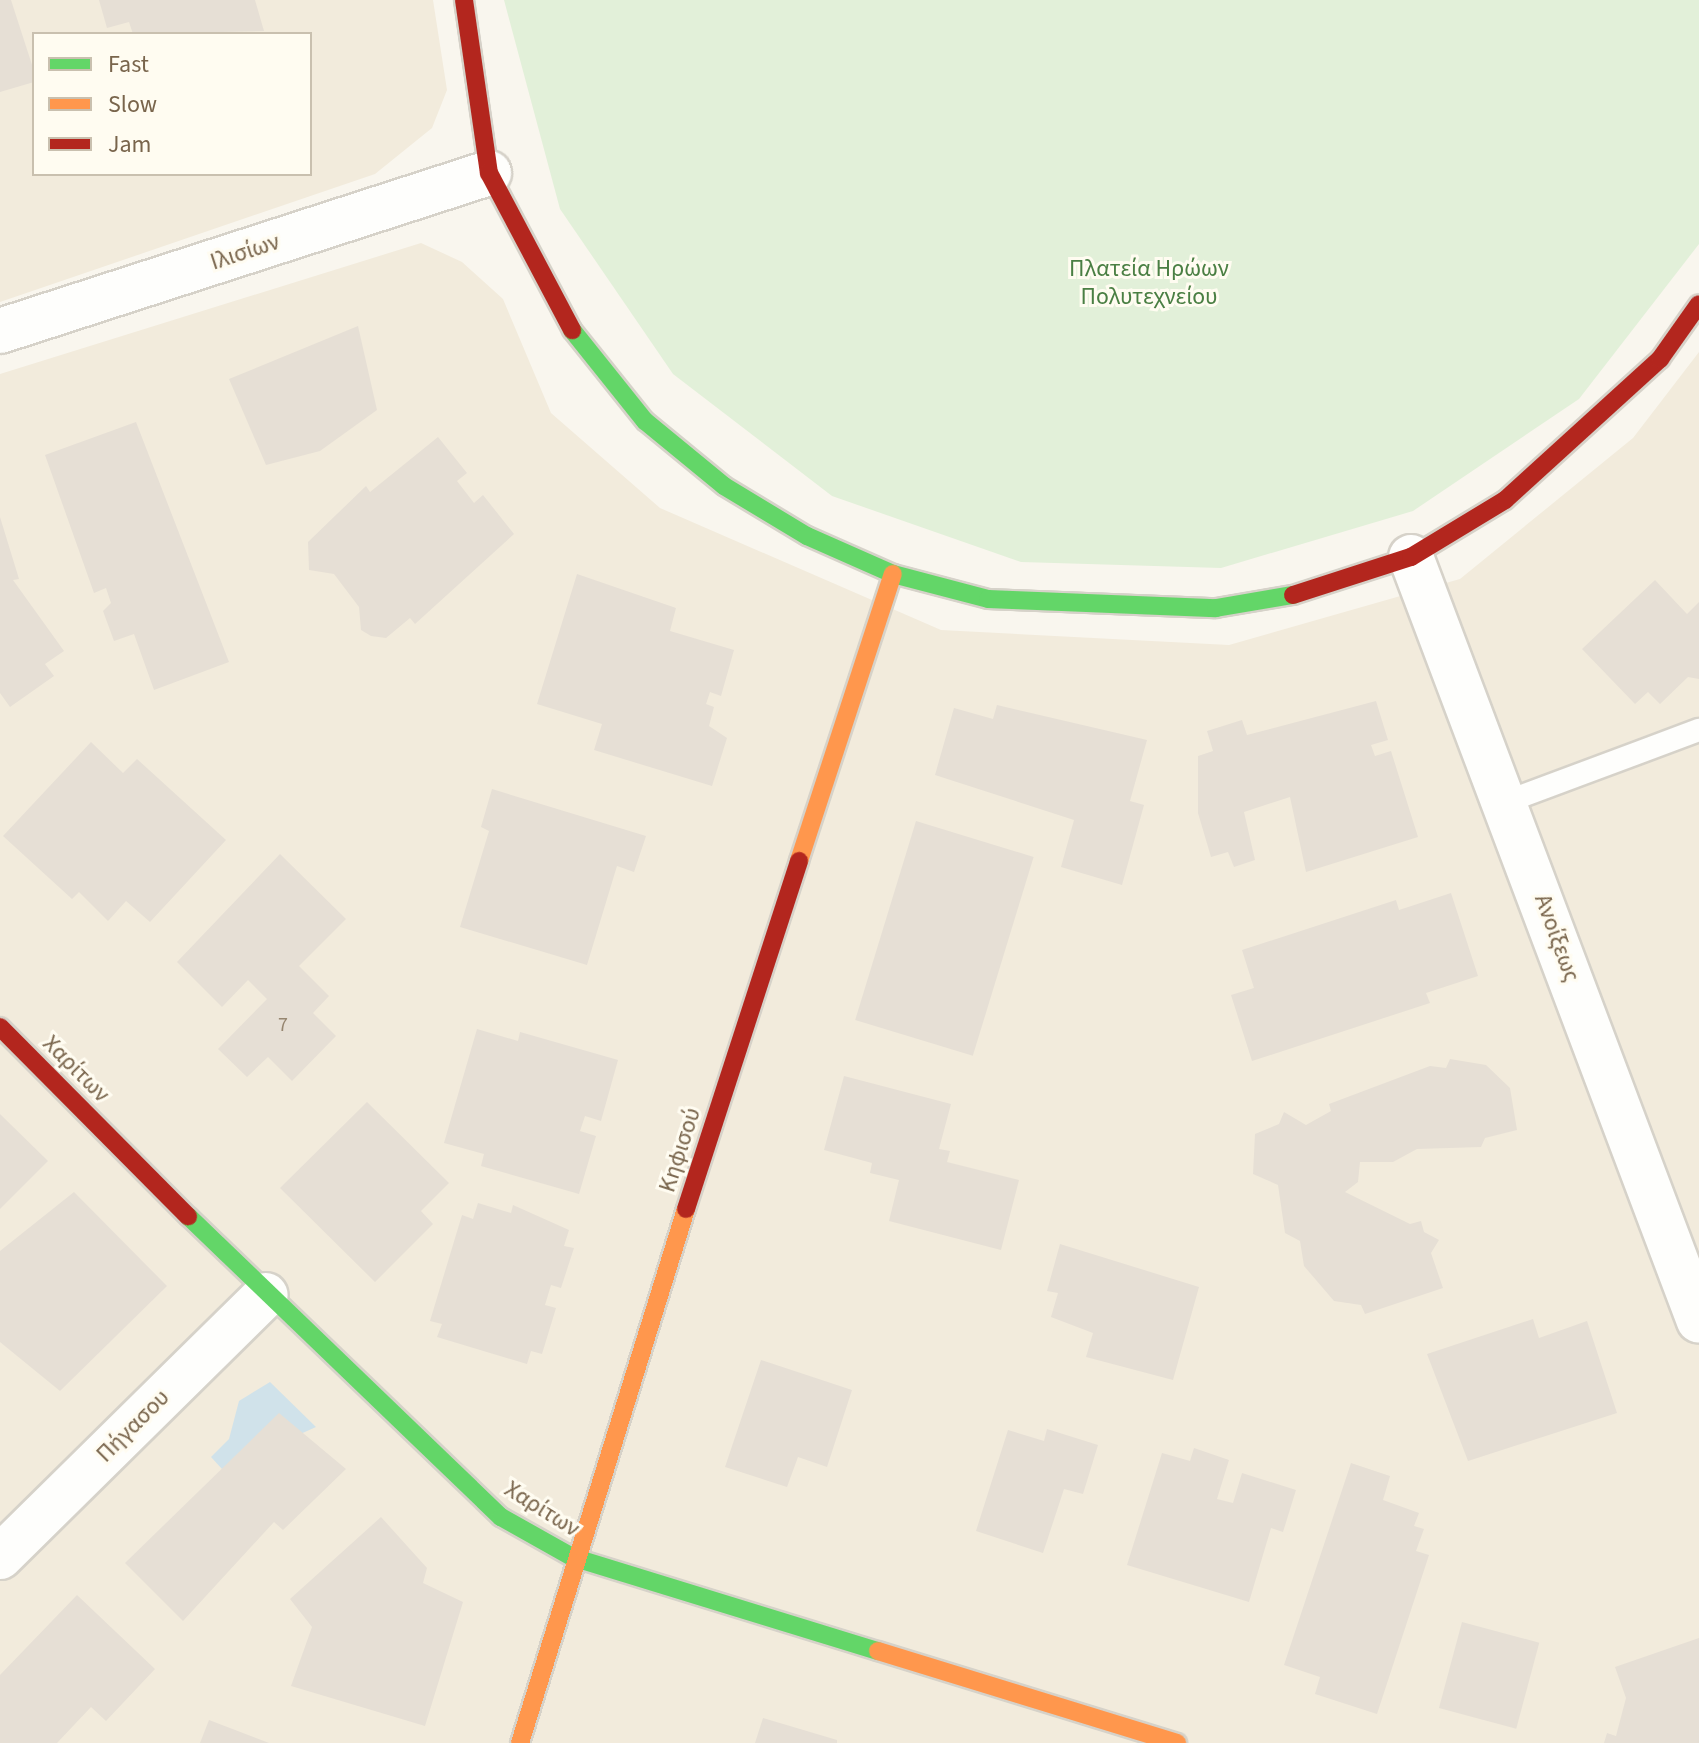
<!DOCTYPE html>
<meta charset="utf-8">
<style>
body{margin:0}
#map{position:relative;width:1699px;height:1743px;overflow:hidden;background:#f9f6ee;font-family:"Source Sans 3",sans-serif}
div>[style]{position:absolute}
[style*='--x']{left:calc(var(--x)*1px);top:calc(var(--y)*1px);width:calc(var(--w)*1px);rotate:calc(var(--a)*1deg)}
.residential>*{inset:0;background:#f2ebdc}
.green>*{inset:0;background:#e2f0d9}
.water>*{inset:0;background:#d0e2ea}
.building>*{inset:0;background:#e6dfd5;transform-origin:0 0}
.roads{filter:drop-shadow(2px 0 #d6d2c9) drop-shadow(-2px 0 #d6d2c9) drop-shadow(0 2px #d6d2c9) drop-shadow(0 -2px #d6d2c9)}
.lane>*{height:22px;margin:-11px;padding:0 11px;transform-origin:11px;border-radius:11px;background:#fefefc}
.street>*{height:44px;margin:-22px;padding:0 22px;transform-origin:22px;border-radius:22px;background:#fefefc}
.fast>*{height:18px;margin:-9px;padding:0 9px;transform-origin:9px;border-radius:9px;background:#63d668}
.slow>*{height:18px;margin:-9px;padding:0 9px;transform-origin:9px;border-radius:9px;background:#ff974d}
.jam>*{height:18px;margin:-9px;padding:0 9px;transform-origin:9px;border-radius:9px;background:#b3261e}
span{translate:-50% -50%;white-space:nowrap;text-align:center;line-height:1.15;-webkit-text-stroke:6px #fffcf1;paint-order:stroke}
.number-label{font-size:20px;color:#968670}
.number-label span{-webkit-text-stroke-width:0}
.street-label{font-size:24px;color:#79654c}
.park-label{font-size:24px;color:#4a7f43}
.legend{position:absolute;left:32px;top:32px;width:280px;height:144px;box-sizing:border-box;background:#fffcf1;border:2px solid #c9c0af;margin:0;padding:10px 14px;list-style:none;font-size:24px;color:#79654c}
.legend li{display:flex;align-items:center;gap:16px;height:40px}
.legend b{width:40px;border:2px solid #c9c0af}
</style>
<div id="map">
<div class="residential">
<i style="clip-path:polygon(evenodd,0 0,433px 0,447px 90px,432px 128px,375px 174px,0 302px,0 0,34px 34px,310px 34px,310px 174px,34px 174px,34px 34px)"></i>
<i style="clip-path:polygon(421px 243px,462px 262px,503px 299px,551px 413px,660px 508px,941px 630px,1229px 645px,1460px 579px,1633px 438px,1699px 352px,1699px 1743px,0 1743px,0 374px)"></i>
</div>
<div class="green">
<i style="clip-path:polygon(504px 0,1699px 0,1699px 244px,1579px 399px,1413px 511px,1221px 568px,1021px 562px,832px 496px,673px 374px,560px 209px)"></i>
</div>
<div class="water">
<i style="clip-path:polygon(270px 1382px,316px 1427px,222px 1469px,211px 1457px,229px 1439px,239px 1401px)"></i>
</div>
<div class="building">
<i style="clip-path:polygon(0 0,11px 0,34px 71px,34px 82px,0 92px)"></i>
<i style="clip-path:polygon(99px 0,255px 0,264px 31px,133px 34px,129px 22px,107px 28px)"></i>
<i style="clip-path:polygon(358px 326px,377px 410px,320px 451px,266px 465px,229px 379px)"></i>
<i style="clip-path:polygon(136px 422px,229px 662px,154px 690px,134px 634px,114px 641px,103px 611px,111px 603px,106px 588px,94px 593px,45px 455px)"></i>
<i style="clip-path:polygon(438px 437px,467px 473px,457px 481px,474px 503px,483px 495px,514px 534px,415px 624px,410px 618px,386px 638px,371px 636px,361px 630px,359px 607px,334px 574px,309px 570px,308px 542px,366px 486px,370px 492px)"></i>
<i style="clip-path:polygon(0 517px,19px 579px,13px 580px,64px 651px,45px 664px,54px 676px,10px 707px,0 693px)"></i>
<i style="clip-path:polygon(577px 574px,676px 608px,670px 631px,734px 650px,721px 696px,710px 692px,706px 704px,714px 707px,709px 726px,727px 738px,712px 786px,594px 750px,602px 724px,537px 704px)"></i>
<i style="clip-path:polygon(1655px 580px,1687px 614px,1699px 602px,1699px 679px,1688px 677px,1660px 704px,1648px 692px,1635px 704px,1582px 649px)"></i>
<i style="clip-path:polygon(1376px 701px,1388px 740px,1371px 745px,1375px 756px,1391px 751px,1418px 837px,1306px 872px,1290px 797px,1244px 812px,1255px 860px,1234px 867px,1228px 852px,1211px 857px,1198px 813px,1198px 756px,1213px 751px,1207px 731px,1242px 720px,1247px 735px)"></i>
<i style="clip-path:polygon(997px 705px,1147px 740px,1130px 801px,1144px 805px,1122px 885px,1061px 867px,1074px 820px,935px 775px,954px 708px,993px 719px)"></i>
<i style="clip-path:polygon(91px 742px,123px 773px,137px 759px,226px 840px,150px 922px,126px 901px,108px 921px,79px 892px,72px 899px,3px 836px)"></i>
<i style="clip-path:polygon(492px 789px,646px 836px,634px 872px,617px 866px,587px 965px,460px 927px,489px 831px,481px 827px)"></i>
<i style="left:916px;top:821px;width:123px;height:208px;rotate:17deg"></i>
<i style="clip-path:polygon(280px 854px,346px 919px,299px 966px,329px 996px,313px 1013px,336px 1036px,292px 1081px,268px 1057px,247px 1077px,218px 1049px,267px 999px,248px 980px,222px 1007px,177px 962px)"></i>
<i style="clip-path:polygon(1451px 893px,1478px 976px,1426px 993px,1430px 1003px,1252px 1061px,1231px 995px,1254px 988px,1242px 950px,1396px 900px,1399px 910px)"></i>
<i style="clip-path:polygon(477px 1029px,518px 1041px,520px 1032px,618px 1060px,601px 1121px,585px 1116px,580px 1131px,596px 1136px,579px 1194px,481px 1166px,484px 1154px,444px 1143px)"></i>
<i style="clip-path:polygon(1450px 1059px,1486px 1065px,1510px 1088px,1517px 1130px,1485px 1138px,1481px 1147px,1417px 1149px,1393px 1162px,1360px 1162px,1358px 1182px,1345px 1192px,1410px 1224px,1421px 1221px,1424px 1232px,1439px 1240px,1431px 1253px,1443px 1288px,1365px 1314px,1361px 1305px,1334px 1301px,1304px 1266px,1300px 1241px,1285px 1233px,1278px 1185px,1253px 1174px,1255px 1134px,1279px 1124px,1284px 1112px,1306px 1125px,1331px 1111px,1329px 1104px,1430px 1066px,1446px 1068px)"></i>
<i style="clip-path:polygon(844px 1076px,951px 1104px,939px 1149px,950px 1151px,947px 1162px,1019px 1180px,1001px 1250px,889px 1221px,899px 1180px,870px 1173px,872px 1163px,824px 1150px)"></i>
<i style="clip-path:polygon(367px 1102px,449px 1183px,421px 1211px,433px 1224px,375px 1282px,280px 1188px)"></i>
<i style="clip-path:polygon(0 1114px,48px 1161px,0 1209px)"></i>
<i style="clip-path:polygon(74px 1192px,167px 1286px,60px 1391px,0 1342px,0 1251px)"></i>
<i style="clip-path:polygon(478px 1203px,511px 1213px,513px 1205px,569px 1230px,564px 1246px,574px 1248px,561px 1288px,551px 1285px,545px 1305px,556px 1308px,542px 1354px,531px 1351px,527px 1364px,437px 1337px,442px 1324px,430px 1321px,462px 1215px,473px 1219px)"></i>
<i style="clip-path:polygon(1060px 1244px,1199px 1287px,1173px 1380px,1086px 1357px,1093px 1333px,1051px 1317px,1058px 1293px,1047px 1291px)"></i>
<i style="clip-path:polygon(1533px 1319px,1539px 1338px,1587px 1321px,1617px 1413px,1468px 1461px,1427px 1354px)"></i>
<i style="clip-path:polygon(761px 1360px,852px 1390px,827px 1467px,798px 1457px,787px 1487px,725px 1467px)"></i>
<i style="clip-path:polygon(279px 1413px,346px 1469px,283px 1530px,274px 1522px,183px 1621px,125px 1563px)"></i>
<i style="clip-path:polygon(1047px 1429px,1098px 1445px,1083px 1494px,1064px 1489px,1043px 1553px,976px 1531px,1008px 1430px,1044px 1441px)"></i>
<i style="clip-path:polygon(1194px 1448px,1229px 1460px,1217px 1499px,1233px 1503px,1242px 1473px,1296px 1490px,1283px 1532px,1271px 1528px,1249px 1602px,1127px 1565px,1162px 1453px,1190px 1461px)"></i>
<i style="clip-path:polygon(1351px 1463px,1390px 1476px,1383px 1500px,1419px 1513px,1414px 1526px,1424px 1529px,1416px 1551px,1429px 1555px,1377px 1714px,1315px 1694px,1320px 1677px,1284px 1665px)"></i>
<i style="clip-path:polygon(381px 1517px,427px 1568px,423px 1583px,463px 1602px,425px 1726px,291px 1686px,312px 1627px,290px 1599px)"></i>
<i style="clip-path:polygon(77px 1595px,155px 1669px,106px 1721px,91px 1707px,57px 1743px,0 1743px,0 1675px)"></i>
<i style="left:1462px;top:1622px;width:80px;height:89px;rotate:15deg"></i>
<i style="clip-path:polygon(1699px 1638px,1699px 1743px,1604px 1743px,1607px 1733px,1616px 1736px,1626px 1698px,1615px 1667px)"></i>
<i style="clip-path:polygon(763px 1718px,837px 1740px,837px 1743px,755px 1743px)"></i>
<i style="clip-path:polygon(209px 1720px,269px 1743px,200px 1743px)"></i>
</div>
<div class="roads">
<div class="lane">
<i style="--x:1506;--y:802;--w:206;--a:-20.5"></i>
</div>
<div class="street">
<i style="--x:0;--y:331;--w:514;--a:-17.91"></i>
<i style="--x:1411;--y:557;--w:816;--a:69.35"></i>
<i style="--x:0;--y:1557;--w:373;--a:-44.6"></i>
</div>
<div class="fast">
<i style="--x:572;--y:330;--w:117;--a:51.3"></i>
<i style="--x:645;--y:421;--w:102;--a:39.4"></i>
<i style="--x:724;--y:486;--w:97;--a:31.1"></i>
<i style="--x:807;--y:536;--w:94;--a:23.8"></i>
<i style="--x:893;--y:574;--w:98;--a:14.7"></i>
<i style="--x:988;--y:599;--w:228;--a:2.3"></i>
<i style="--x:1216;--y:608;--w:78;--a:-9.6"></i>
<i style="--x:188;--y:1216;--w:434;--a:43.9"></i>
<i style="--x:501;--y:1517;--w:81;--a:29.4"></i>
<i style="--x:572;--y:1557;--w:320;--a:17.1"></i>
</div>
<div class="slow">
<i style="--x:799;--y:861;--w:302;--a:-71.9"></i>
<i style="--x:878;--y:1651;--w:313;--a:17.1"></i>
<i style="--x:520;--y:1743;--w:559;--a:-72.73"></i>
</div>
<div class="jam">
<i style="--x:464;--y:0;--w:175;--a:81.8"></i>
<i style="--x:489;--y:173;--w:178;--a:62.1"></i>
<i style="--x:1293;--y:595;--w:124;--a:-17.9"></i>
<i style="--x:1411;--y:557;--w:110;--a:-31.2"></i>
<i style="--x:1505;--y:500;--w:210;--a:-42.3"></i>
<i style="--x:1660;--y:359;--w:67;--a:-54.7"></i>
<i style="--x:0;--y:1027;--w:267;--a:45.2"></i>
<i style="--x:686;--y:1209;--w:366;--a:-72"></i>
</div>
</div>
<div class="number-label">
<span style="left:283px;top:1025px">7</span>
</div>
<div class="street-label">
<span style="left:245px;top:252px;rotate:-18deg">Ιλισίων</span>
<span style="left:1557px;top:938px;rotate:70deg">Ανοίξεως</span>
<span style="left:76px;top:1069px;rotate:45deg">Χαρίτων</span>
<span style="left:680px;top:1150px;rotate:-72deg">Κηφισού</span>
<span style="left:133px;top:1426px;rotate:-45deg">Πήγασου</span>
<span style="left:542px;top:1509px;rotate:32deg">Χαρίτων</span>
</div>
<div class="park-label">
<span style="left:1149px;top:283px">Πλατεία Ηρώων<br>Πολυτεχνείου</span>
</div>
<ul class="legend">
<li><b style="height:10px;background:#63d668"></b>Fast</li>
<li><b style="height:10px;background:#ff974d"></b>Slow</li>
<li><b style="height:10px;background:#b3261e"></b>Jam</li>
</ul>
</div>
